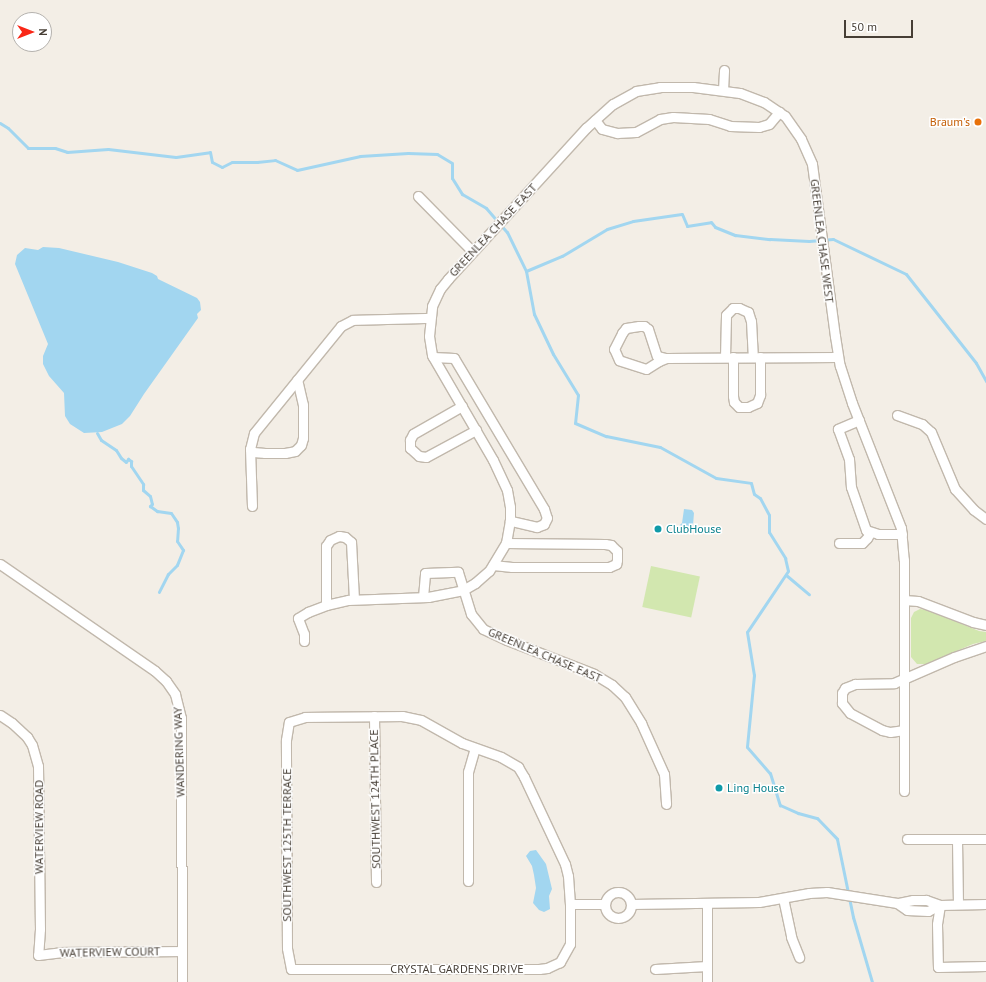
<!DOCTYPE html>
<style>
body{margin:0}
#map{position:relative;width:986px;height:982px;overflow:hidden;background:#f3eee6;font-family:"PT Sans",sans-serif}
div>[style]{position:absolute}
[style*='--x']{left:calc(var(--x)*1px);top:calc(var(--y)*1px);width:calc(var(--w)*1px);rotate:calc(var(--a)*1deg)}
.green>*{inset:0;background:#d2e7af;transform-origin:0 0}
.water>*{inset:0;background:#a2d6f0}
.stream>*{height:3px;margin:-1.5px;padding:0 1.5px;transform-origin:1.5px;border-radius:1.5px;background:#a2d6f0}
.roads{filter:drop-shadow(1px 0 #c1b8ac) drop-shadow(-1px 0 #c1b8ac) drop-shadow(0 1px #c1b8ac) drop-shadow(0 -1px #c1b8ac)}
.minor>*{height:9px;margin:-4.5px;padding:0 4.5px;transform-origin:4.5px;border-radius:4.5px;background:#fff}
.minor>.ring{margin:-4.5px;padding:0;box-sizing:content-box;background:none;border:9px solid #fff;border-radius:50%}
.dots>*{width:11px;height:11px;translate:-50% -50%;box-sizing:border-box;border:2px solid #fff;border-radius:50%}
span{translate:-50% -50%;white-space:nowrap;text-align:center;line-height:1.15;-webkit-text-stroke:3px #fff;paint-order:stroke}
.food-label{font-size:12px;color:#c56008}
.right{translate:-100% -50%;text-align:right}
.street-label{font-size:12px;color:#463e35}
.culture-label{font-size:12px;color:#0d838f}
.left{translate:0 -50%;text-align:left}
.north{position:absolute;left:12px;top:12px;width:40px;height:40px;box-sizing:border-box;background:#fff;border:1px solid #b5b2ae;border-radius:50%;rotate:90deg;font-size:11px;font-weight:700;line-height:16px;text-align:center;color:#463e35}
.north::after{content:'';display:block;margin:auto;width:14px;height:18px;background:#f92717;clip-path:polygon(50% 0,100% 100%,50% 72%,0 100%)}
.scale{position:absolute;left:844px;top:20px;width:69px;height:18px;box-sizing:border-box;border:2px solid #463e35;border-top:0;padding-left:5px;font-size:12px;line-height:14px;white-space:nowrap;color:#463e35;-webkit-text-stroke:3px #fff;paint-order:stroke}
</style>
<div id="map">
<div class="green">
<i style="left:651px;top:566px;width:50px;height:42px;rotate:12deg"></i>
<i style="clip-path:polygon(920px 609px,927px 610px,979px 631px,986px 632px,986px 641px,973px 644px,926px 664px,917px 664px,911px 657px,911px 618px,914px 612px)"></i>
</div>
<div class="water">
<i style="clip-path:polygon(43px 247px,59px 248px,118px 262px,152px 273px,157px 276px,158px 279px,197px 298px,200px 302px,201px 310px,197px 314px,198px 318px,144px 394px,130px 416px,122px 424px,102px 432px,84px 433px,70px 424px,65px 416px,64px 393px,49px 376px,43px 364px,43px 356px,48px 344px,15px 264px,17px 255px,25px 248px,38px 250px)"></i>
<i style="clip-path:polygon(684px 509px,692px 510px,694px 513px,693px 525px,685px 533px,678px 527px,682px 523px)"></i>
<i style="clip-path:polygon(536px 850px,546px 864px,552px 889px,549px 896px,550px 909px,544px 912px,539px 910px,533px 903px,536px 888px,534px 875px,532px 866px,526px 856px,530px 851px)"></i>
</div>
<div class="stream">
<i style="--x:0;--y:123;--w:9;--a:32"></i>
<i style="--x:8;--y:128;--w:28;--a:45"></i>
<i style="--x:28;--y:148;--w:27;--a:0"></i>
<i style="--x:55;--y:148;--w:13;--a:18"></i>
<i style="--x:67;--y:152;--w:41;--a:-4.2"></i>
<i style="--x:108;--y:149;--w:68;--a:6.7"></i>
<i style="--x:176;--y:157;--w:34;--a:-8"></i>
<i style="--x:210;--y:152;--w:10;--a:79"></i>
<i style="--x:212;--y:162;--w:11;--a:27"></i>
<i style="--x:222;--y:167;--w:11;--a:-27"></i>
<i style="--x:232;--y:162;--w:25;--a:0"></i>
<i style="--x:257;--y:162;--w:18;--a:-6"></i>
<i style="--x:275;--y:160;--w:24;--a:24"></i>
<i style="--x:297;--y:170;--w:65;--a:-12.5"></i>
<i style="--x:360;--y:156;--w:48;--a:-3.6"></i>
<i style="--x:408;--y:153;--w:29;--a:2"></i>
<i style="--x:437;--y:154;--w:17;--a:31"></i>
<i style="--x:452;--y:163;--w:15;--a:90"></i>
<i style="--x:452;--y:178;--w:19;--a:58"></i>
<i style="--x:462;--y:194;--w:28;--a:30"></i>
<i style="--x:486;--y:208;--w:32;--a:49"></i>
<i style="--x:507;--y:232;--w:43;--a:64"></i>
<i style="--x:526;--y:271;--w:44;--a:79.5"></i>
<i style="--x:534;--y:314;--w:44;--a:64.6"></i>
<i style="--x:553;--y:354;--w:48;--a:58.6"></i>
<i style="--x:578;--y:395;--w:28;--a:96"></i>
<i style="--x:575;--y:423;--w:34;--a:23"></i>
<i style="--x:606;--y:436;--w:55;--a:11.5"></i>
<i style="--x:660;--y:447;--w:64;--a:29"></i>
<i style="--x:716;--y:478;--w:35;--a:8"></i>
<i style="--x:751;--y:483;--w:11;--a:75"></i>
<i style="--x:754;--y:494;--w:7;--a:34"></i>
<i style="--x:760;--y:498;--w:19;--a:62"></i>
<i style="--x:769;--y:515;--w:17;--a:90"></i>
<i style="--x:769;--y:532;--w:31;--a:58"></i>
<i style="--x:785;--y:558;--w:13;--a:77"></i>
<i style="--x:788;--y:571;--w:73;--a:123.9"></i>
<i style="--x:747;--y:632;--w:44;--a:80.8"></i>
<i style="--x:754;--y:675;--w:72;--a:95.6"></i>
<i style="--x:747;--y:747;--w:35;--a:49"></i>
<i style="--x:770;--y:773;--w:34;--a:73"></i>
<i style="--x:780;--y:805;--w:20;--a:24"></i>
<i style="--x:798;--y:813;--w:20;--a:15"></i>
<i style="--x:817;--y:818;--w:29;--a:46"></i>
<i style="--x:837;--y:839;--w:80;--a:78.4"></i>
<i style="--x:853;--y:917;--w:68;--a:73.7"></i>
<i style="--x:526;--y:271;--w:39;--a:-23"></i>
<i style="--x:562;--y:256;--w:52;--a:-31"></i>
<i style="--x:607;--y:229;--w:27;--a:-17"></i>
<i style="--x:633;--y:221;--w:49;--a:-8.1"></i>
<i style="--x:682;--y:214;--w:13;--a:67"></i>
<i style="--x:687;--y:226;--w:24;--a:-9"></i>
<i style="--x:711;--y:222;--w:6;--a:51"></i>
<i style="--x:715;--y:227;--w:22;--a:22"></i>
<i style="--x:735;--y:235;--w:35;--a:7"></i>
<i style="--x:770;--y:239;--w:39;--a:3"></i>
<i style="--x:809;--y:241;--w:24;--a:-5"></i>
<i style="--x:833;--y:239;--w:81;--a:25.6"></i>
<i style="--x:906;--y:274;--w:113;--a:51.8"></i>
<i style="--x:976;--y:363;--w:21;--a:61"></i>
<i style="--x:97;--y:433;--w:8;--a:60"></i>
<i style="--x:101;--y:440;--w:18;--a:34"></i>
<i style="--x:116;--y:450;--w:9;--a:58"></i>
<i style="--x:121;--y:458;--w:6;--a:39"></i>
<i style="--x:126;--y:462;--w:4;--a:-56"></i>
<i style="--x:128;--y:459;--w:4;--a:34"></i>
<i style="--x:131;--y:461;--w:5;--a:90"></i>
<i style="--x:131;--y:466;--w:22;--a:56"></i>
<i style="--x:143;--y:484;--w:6;--a:90"></i>
<i style="--x:143;--y:490;--w:9;--a:41"></i>
<i style="--x:150;--y:496;--w:8;--a:76"></i>
<i style="--x:152;--y:504;--w:3;--a:135"></i>
<i style="--x:150;--y:506;--w:9;--a:36"></i>
<i style="--x:157;--y:511;--w:14;--a:8"></i>
<i style="--x:171;--y:513;--w:11;--a:56"></i>
<i style="--x:177;--y:522;--w:6;--a:81"></i>
<i style="--x:178;--y:528;--w:13;--a:94"></i>
<i style="--x:177;--y:541;--w:11;--a:56"></i>
<i style="--x:183;--y:550;--w:16;--a:112"></i>
<i style="--x:177;--y:565;--w:13;--a:135"></i>
<i style="--x:168;--y:574;--w:20;--a:117"></i>
<i style="--x:786;--y:575;--w:30;--a:40"></i>
</div>
<div class="roads">
<div class="minor">
<i style="--x:723;--y:90;--w:20;--a:-87"></i>
<i style="--x:595;--y:120;--w:11;--a:52"></i>
<i style="--x:602;--y:129;--w:16;--a:15"></i>
<i style="--x:617;--y:133;--w:19;--a:-3"></i>
<i style="--x:636;--y:132;--w:27;--a:-28"></i>
<i style="--x:660;--y:119;--w:13;--a:-9"></i>
<i style="--x:673;--y:117;--w:36;--a:3"></i>
<i style="--x:709;--y:119;--w:22;--a:18"></i>
<i style="--x:730;--y:126;--w:29;--a:2"></i>
<i style="--x:759;--y:127;--w:10;--a:-17"></i>
<i style="--x:769;--y:124;--w:16;--a:-50"></i>
<i style="--x:418;--y:196;--w:77;--a:45.5"></i>
<i style="--x:433;--y:357;--w:21;--a:3"></i>
<i style="--x:454;--y:358;--w:176;--a:59.2"></i>
<i style="--x:544;--y:509;--w:9;--a:72"></i>
<i style="--x:547;--y:518;--w:7;--a:117"></i>
<i style="--x:544;--y:524;--w:8;--a:157"></i>
<i style="--x:537;--y:527;--w:28;--a:-167"></i>
<i style="--x:725;--y:357;--w:42;--a:-88.6"></i>
<i style="--x:726;--y:315;--w:10;--a:-45"></i>
<i style="--x:733;--y:308;--w:6;--a:0"></i>
<i style="--x:739;--y:308;--w:10;--a:24"></i>
<i style="--x:748;--y:312;--w:9;--a:72"></i>
<i style="--x:751;--y:321;--w:36;--a:87"></i>
<i style="--x:733;--y:357;--w:39;--a:90"></i>
<i style="--x:733;--y:396;--w:6;--a:81"></i>
<i style="--x:734;--y:402;--w:7;--a:45"></i>
<i style="--x:739;--y:407;--w:9;--a:0"></i>
<i style="--x:748;--y:407;--w:10;--a:-24"></i>
<i style="--x:757;--y:403;--w:9;--a:-69"></i>
<i style="--x:760;--y:395;--w:38;--a:-90"></i>
<i style="--x:666;--y:358;--w:8;--a:157"></i>
<i style="--x:659;--y:361;--w:15;--a:148"></i>
<i style="--x:646;--y:369;--w:28;--a:-162"></i>
<i style="--x:619;--y:360;--w:12;--a:-114"></i>
<i style="--x:614;--y:349;--w:18;--a:-63"></i>
<i style="--x:622;--y:333;--w:6;--a:-51"></i>
<i style="--x:626;--y:328;--w:13;--a:-9"></i>
<i style="--x:639;--y:326;--w:5;--a:0"></i>
<i style="--x:644;--y:326;--w:5;--a:37"></i>
<i style="--x:648;--y:329;--w:28;--a:72"></i>
<i style="--x:657;--y:356;--w:9;--a:13"></i>
<i style="--x:666;--y:358;--w:172;--a:-0.3"></i>
<i style="--x:462;--y:406;--w:56;--a:150.3"></i>
<i style="--x:413;--y:434;--w:7;--a:117"></i>
<i style="--x:410;--y:440;--w:8;--a:90"></i>
<i style="--x:410;--y:448;--w:12;--a:42"></i>
<i style="--x:419;--y:456;--w:7;--a:8"></i>
<i style="--x:426;--y:457;--w:57;--a:-28.4"></i>
<i style="--x:897;--y:415;--w:27;--a:20"></i>
<i style="--x:922;--y:424;--w:12;--a:42"></i>
<i style="--x:931;--y:432;--w:62;--a:67.2"></i>
<i style="--x:955;--y:489;--w:28;--a:48"></i>
<i style="--x:974;--y:510;--w:15;--a:37"></i>
<i style="--x:859;--y:420;--w:23;--a:157"></i>
<i style="--x:838;--y:429;--w:32;--a:70"></i>
<i style="--x:849;--y:459;--w:28;--a:86"></i>
<i style="--x:851;--y:487;--w:46;--a:70.8"></i>
<i style="--x:866;--y:530;--w:13;--a:18"></i>
<i style="--x:878;--y:534;--w:24;--a:0"></i>
<i style="--x:250;--y:449;--w:4;--a:45"></i>
<i style="--x:253;--y:452;--w:12;--a:5"></i>
<i style="--x:265;--y:453;--w:20;--a:0"></i>
<i style="--x:285;--y:453;--w:10;--a:-11"></i>
<i style="--x:295;--y:451;--w:8;--a:-45"></i>
<i style="--x:301;--y:445;--w:7;--a:-74"></i>
<i style="--x:303;--y:438;--w:33;--a:-90"></i>
<i style="--x:303;--y:405;--w:26;--a:-103"></i>
<i style="--x:252;--y:506;--w:57;--a:-92"></i>
<i style="--x:250;--y:449;--w:16;--a:-76"></i>
<i style="--x:254;--y:433;--w:138;--a:-50.9"></i>
<i style="--x:341;--y:326;--w:13;--a:-27"></i>
<i style="--x:353;--y:320;--w:77;--a:-1.5"></i>
<i style="--x:839;--y:543;--w:23;--a:0"></i>
<i style="--x:862;--y:543;--w:7;--a:-45"></i>
<i style="--x:867;--y:538;--w:6;--a:-59"></i>
<i style="--x:0;--y:564;--w:188;--a:34.6"></i>
<i style="--x:155;--y:671;--w:15;--a:42"></i>
<i style="--x:166;--y:681;--w:16;--a:55"></i>
<i style="--x:175;--y:694;--w:25;--a:76"></i>
<i style="--x:181;--y:718;--w:264;--a:89.8"></i>
<i style="--x:493;--y:565;--w:19;--a:6"></i>
<i style="--x:512;--y:567;--w:97;--a:0"></i>
<i style="--x:609;--y:567;--w:8;--a:-23"></i>
<i style="--x:616;--y:564;--w:4;--a:-76"></i>
<i style="--x:617;--y:560;--w:9;--a:-90"></i>
<i style="--x:617;--y:551;--w:8;--a:-135"></i>
<i style="--x:611;--y:545;--w:6;--a:-171"></i>
<i style="--x:605;--y:544;--w:99;--a:-179.4"></i>
<i style="--x:423;--y:597;--w:24;--a:-85"></i>
<i style="--x:425;--y:573;--w:33;--a:-2"></i>
<i style="--x:458;--y:572;--w:44;--a:72.8"></i>
<i style="--x:471;--y:614;--w:19;--a:51"></i>
<i style="--x:483;--y:629;--w:26;--a:25"></i>
<i style="--x:507;--y:640;--w:93;--a:21.3"></i>
<i style="--x:594;--y:674;--w:21;--a:31"></i>
<i style="--x:612;--y:685;--w:18;--a:43"></i>
<i style="--x:625;--y:697;--w:31;--a:58"></i>
<i style="--x:641;--y:723;--w:56;--a:65.7"></i>
<i style="--x:664;--y:774;--w:30;--a:86"></i>
<i style="--x:904;--y:600;--w:14;--a:4"></i>
<i style="--x:918;--y:601;--w:59;--a:20.9"></i>
<i style="--x:973;--y:622;--w:13;--a:13"></i>
<i style="--x:326;--y:605;--w:59;--a:-90"></i>
<i style="--x:326;--y:546;--w:7;--a:-56"></i>
<i style="--x:330;--y:540;--w:10;--a:-24"></i>
<i style="--x:339;--y:536;--w:6;--a:9"></i>
<i style="--x:345;--y:537;--w:8;--a:40"></i>
<i style="--x:351;--y:542;--w:57;--a:87"></i>
<i style="--x:304;--y:641;--w:7;--a:-90"></i>
<i style="--x:304;--y:634;--w:17;--a:-111"></i>
<i style="--x:298;--y:618;--w:12;--a:-31"></i>
<i style="--x:308;--y:612;--w:19;--a:-21"></i>
<i style="--x:326;--y:605;--w:23;--a:-13"></i>
<i style="--x:348;--y:600;--w:80;--a:-2.1"></i>
<i style="--x:428;--y:597;--w:36;--a:-11"></i>
<i style="--x:463;--y:590;--w:14;--a:-30"></i>
<i style="--x:475;--y:583;--w:18;--a:-41"></i>
<i style="--x:489;--y:571;--w:33;--a:-59"></i>
<i style="--x:506;--y:543;--w:22;--a:-80"></i>
<i style="--x:510;--y:521;--w:14;--a:-90"></i>
<i style="--x:510;--y:507;--w:17;--a:-100"></i>
<i style="--x:507;--y:490;--w:33;--a:-115"></i>
<i style="--x:493;--y:460;--w:121;--a:-120.2"></i>
<i style="--x:432;--y:355;--w:19;--a:-99"></i>
<i style="--x:429;--y:336;--w:30;--a:-84"></i>
<i style="--x:432;--y:306;--w:19;--a:-65"></i>
<i style="--x:440;--y:289;--w:13;--a:-51"></i>
<i style="--x:448;--y:279;--w:205;--a:-47.6"></i>
<i style="--x:586;--y:128;--w:36;--a:-42"></i>
<i style="--x:613;--y:104;--w:26;--a:-29"></i>
<i style="--x:636;--y:91;--w:24;--a:-9"></i>
<i style="--x:660;--y:87;--w:33;--a:0"></i>
<i style="--x:693;--y:87;--w:47;--a:7.3"></i>
<i style="--x:740;--y:93;--w:26;--a:21"></i>
<i style="--x:764;--y:102;--w:25;--a:34"></i>
<i style="--x:785;--y:116;--w:28;--a:55"></i>
<i style="--x:801;--y:139;--w:27;--a:66"></i>
<i style="--x:812;--y:164;--w:174;--a:82.4"></i>
<i style="--x:835;--y:336;--w:30;--a:81"></i>
<i style="--x:840;--y:366;--w:39;--a:72"></i>
<i style="--x:852;--y:403;--w:134;--a:68.6"></i>
<i style="--x:901;--y:528;--w:32;--a:85"></i>
<i style="--x:904;--y:560;--w:231;--a:90"></i>
<i style="--x:0;--y:715;--w:14;--a:34"></i>
<i style="--x:12;--y:723;--w:21;--a:43"></i>
<i style="--x:27;--y:737;--w:9;--a:58"></i>
<i style="--x:32;--y:745;--w:22;--a:74"></i>
<i style="--x:38;--y:766;--w:163;--a:89.3"></i>
<i style="--x:40;--y:929;--w:26;--a:94"></i>
<i style="--x:38;--y:955;--w:25;--a:-7"></i>
<i style="--x:63;--y:952;--w:119;--a:-0.5"></i>
<i style="--x:374;--y:716;--w:166;--a:89.3"></i>
<i style="--x:402;--y:716;--w:19;--a:12"></i>
<i style="--x:421;--y:720;--w:47;--a:29.3"></i>
<i style="--x:462;--y:743;--w:41;--a:19.7"></i>
<i style="--x:501;--y:757;--w:20;--a:30"></i>
<i style="--x:518;--y:767;--w:12;--a:59"></i>
<i style="--x:524;--y:777;--w:96;--a:64.8"></i>
<i style="--x:565;--y:864;--w:12;--a:76"></i>
<i style="--x:568;--y:876;--w:28;--a:86"></i>
<i style="--x:570;--y:904;--w:40;--a:90"></i>
<i style="--x:570;--y:944;--w:21;--a:119"></i>
<i style="--x:560;--y:962;--w:14;--a:155"></i>
<i style="--x:547;--y:968;--w:8;--a:173"></i>
<i style="--x:539;--y:969;--w:248;--a:180"></i>
<i style="--x:291;--y:969;--w:21;--a:-101"></i>
<i style="--x:287;--y:948;--w:208;--a:-90.3"></i>
<i style="--x:286;--y:740;--w:18;--a:-81"></i>
<i style="--x:289;--y:722;--w:17;--a:-17"></i>
<i style="--x:305;--y:717;--w:97;--a:-0.6"></i>
<i style="--x:904;--y:730;--w:14;--a:172"></i>
<i style="--x:890;--y:732;--w:8;--a:-166"></i>
<i style="--x:882;--y:730;--w:36;--a:-152"></i>
<i style="--x:850;--y:713;--w:13;--a:-129"></i>
<i style="--x:842;--y:703;--w:10;--a:-90"></i>
<i style="--x:842;--y:693;--w:6;--a:-59"></i>
<i style="--x:845;--y:688;--w:11;--a:-22"></i>
<i style="--x:855;--y:684;--w:39;--a:-1"></i>
<i style="--x:894;--y:683;--w:65;--a:-23.4"></i>
<i style="--x:954;--y:657;--w:34;--a:-19"></i>
<i style="--x:907;--y:839;--w:79;--a:0"></i>
<i style="--x:957;--y:840;--w:64;--a:89.1"></i>
<i style="--x:468;--y:881;--w:109;--a:-90"></i>
<i style="--x:468;--y:772;--w:25;--a:-74"></i>
<i class="ring" style="left:605px;top:892px;width:17px;height:17px"></i>
<i style="--x:783;--y:898;--w:40;--a:78"></i>
<i style="--x:791;--y:937;--w:22;--a:68"></i>
<i style="--x:570;--y:904;--w:35;--a:0"></i>
<i style="--x:631;--y:904;--w:128;--a:-0.9"></i>
<i style="--x:759;--y:902;--w:51;--a:-10.2"></i>
<i style="--x:809;--y:893;--w:18;--a:-3"></i>
<i style="--x:827;--y:892;--w:71;--a:8.9"></i>
<i style="--x:897;--y:903;--w:12;--a:35"></i>
<i style="--x:907;--y:910;--w:21;--a:3"></i>
<i style="--x:928;--y:911;--w:13;--a:-27"></i>
<i style="--x:940;--y:905;--w:15;--a:-160"></i>
<i style="--x:926;--y:900;--w:13;--a:180"></i>
<i style="--x:913;--y:900;--w:16;--a:169"></i>
<i style="--x:707;--y:904;--w:78;--a:90"></i>
<i style="--x:986;--y:904;--w:46;--a:178.8"></i>
<i style="--x:940;--y:905;--w:19;--a:99"></i>
<i style="--x:937;--y:924;--w:43;--a:88.7"></i>
<i style="--x:938;--y:967;--w:48;--a:-1.2"></i>
<i style="--x:655;--y:969;--w:52;--a:-3.3"></i>
</div>
</div>
<div class="dots">
<i style="left:978px;top:122px;background:#e8710a"></i>
<i style="left:658px;top:529px;background:#0f9aa8"></i>
<i style="left:719px;top:788px;background:#0f9aa8"></i>
</div>
<div class="food-label">
<span class="right" style="left:970px;top:122px">Braum's</span>
</div>
<div class="street-label">
<span style="left:493px;top:230px;rotate:-47deg">GREENLEA CHASE EAST</span>
<span style="left:822px;top:241px;rotate:83deg">GREENLEA CHASE WEST</span>
<span style="left:545px;top:655px;rotate:23deg">GREENLEA CHASE EAST</span>
<span style="left:179px;top:752px;rotate:-92deg">WANDERING WAY</span>
<span style="left:375px;top:799px;rotate:-91deg">SOUTHWEST 124TH PLACE</span>
<span style="left:39px;top:827px;rotate:-90deg">WATERVIEW ROAD</span>
<span style="left:287px;top:845px;rotate:-90deg">SOUTHWEST 125TH TERRACE</span>
<span style="left:110px;top:952px;rotate:-1deg">WATERVIEW COURT</span>
<span style="left:457px;top:969px">CRYSTAL GARDENS DRIVE</span>
</div>
<div class="culture-label">
<span class="left" style="left:666px;top:529px">ClubHouse</span>
<span class="left" style="left:727px;top:788px">Ling House</span>
</div>
<div class="north">N</div>
<div class="scale">50 m</div>
</div>
